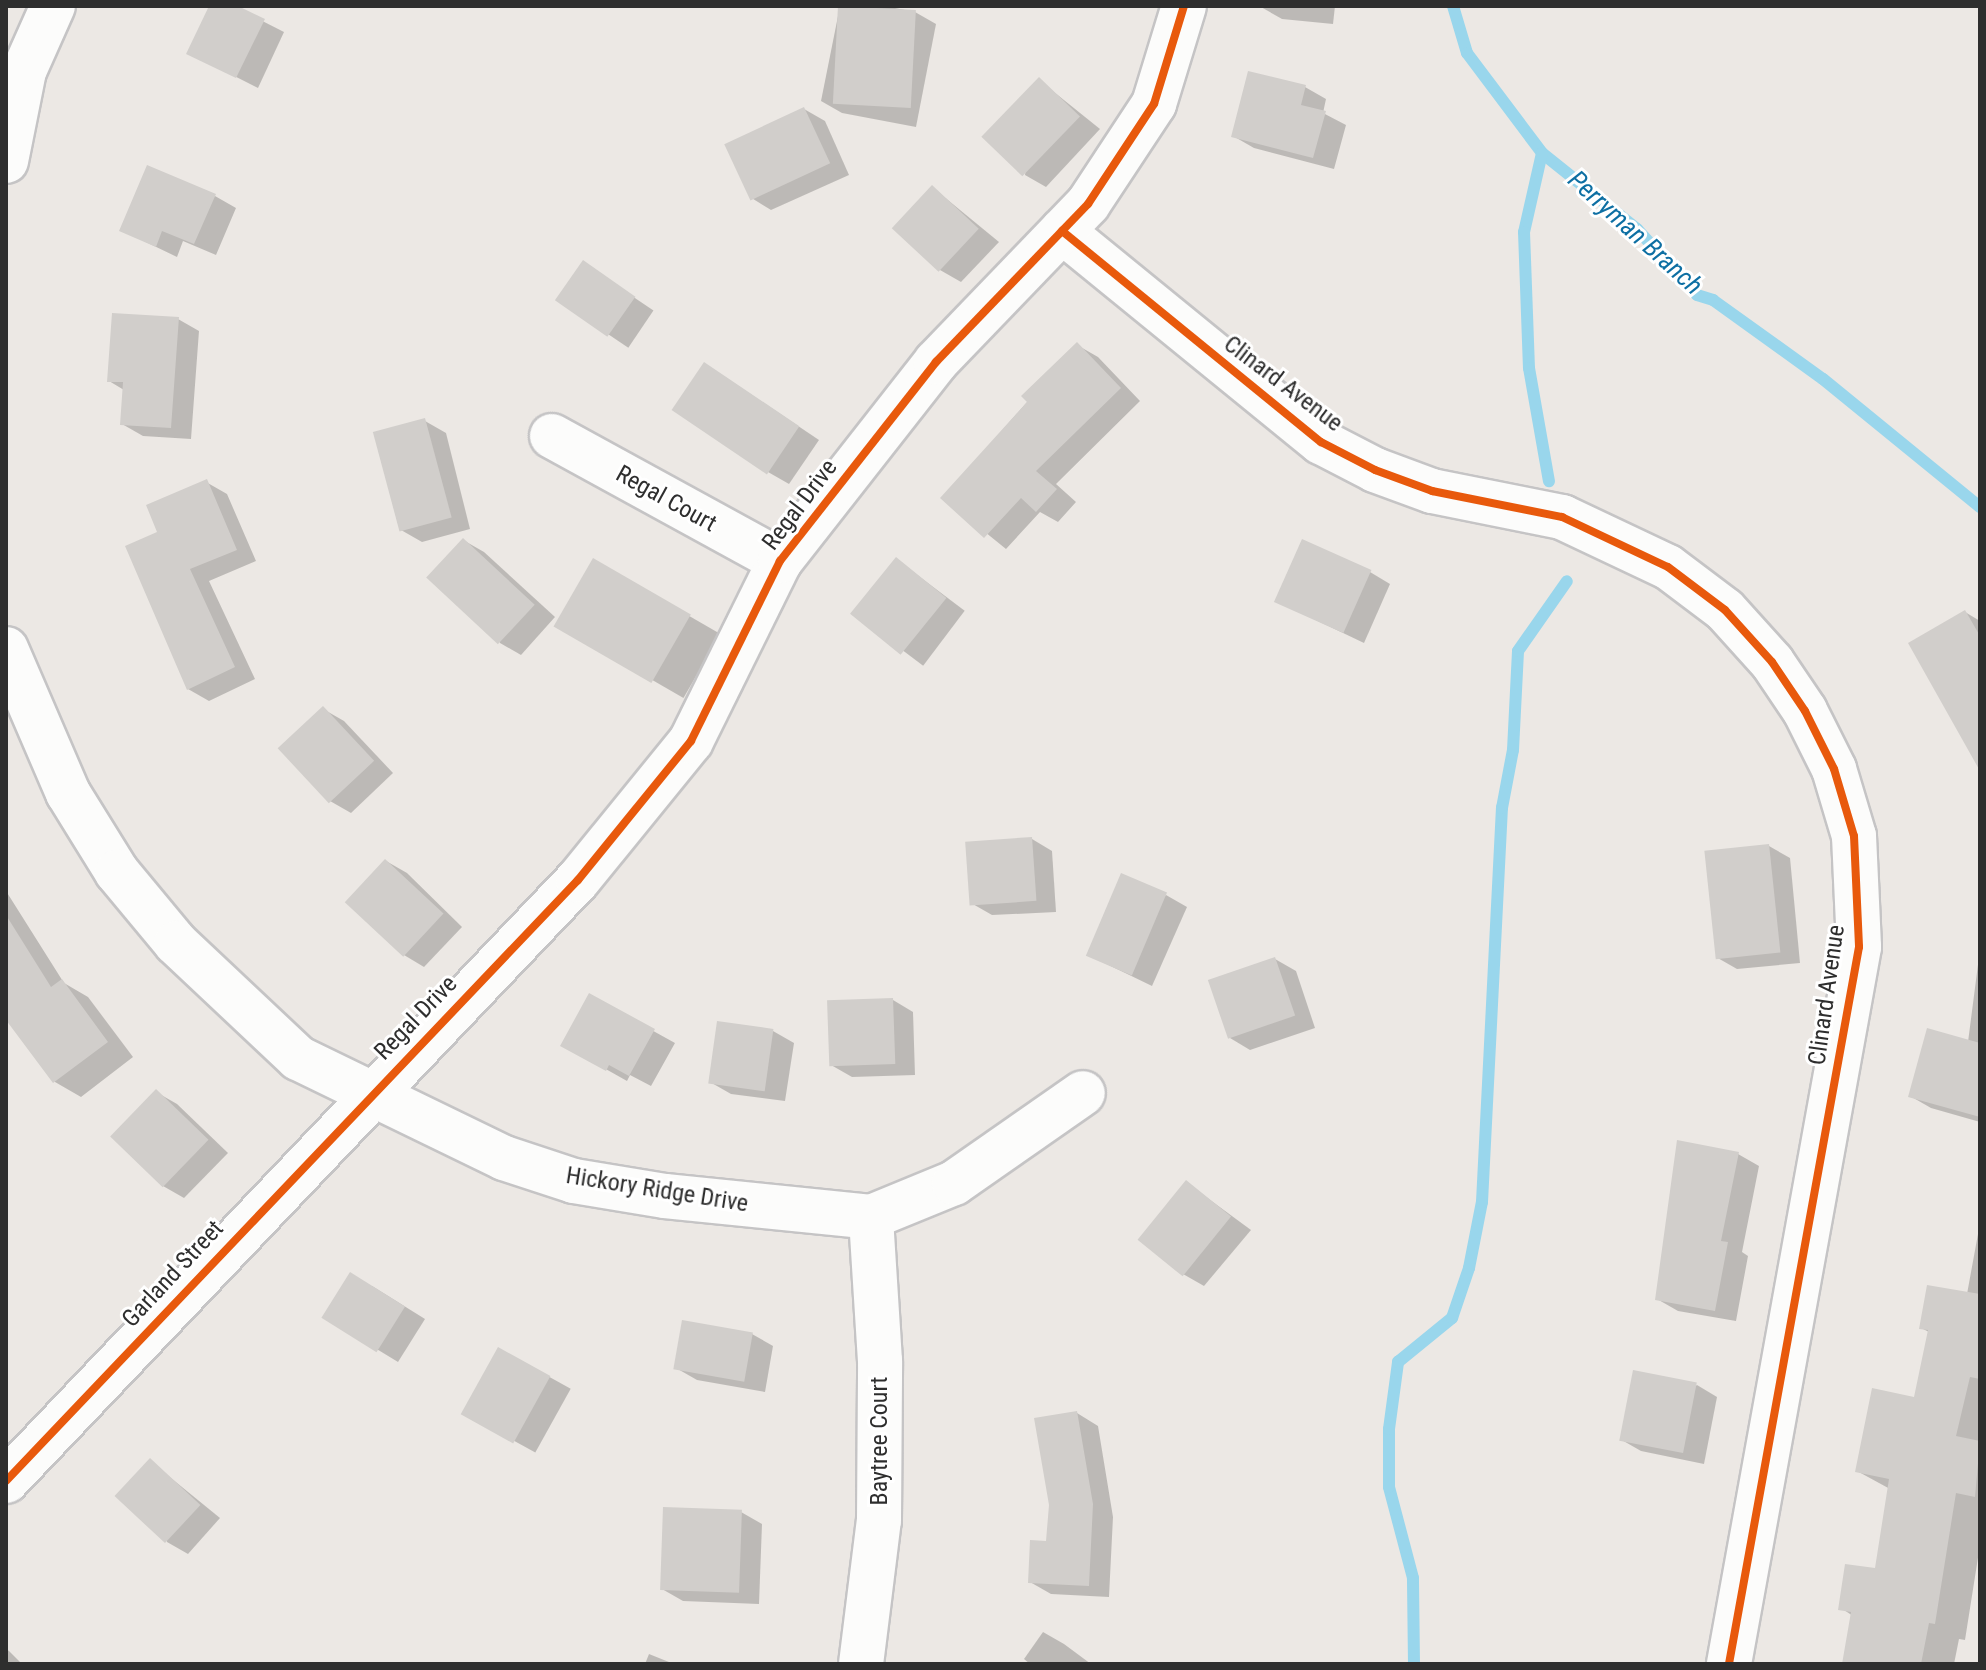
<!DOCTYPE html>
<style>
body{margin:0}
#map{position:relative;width:1986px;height:1670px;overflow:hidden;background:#ece8e4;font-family:"Roboto Condensed",sans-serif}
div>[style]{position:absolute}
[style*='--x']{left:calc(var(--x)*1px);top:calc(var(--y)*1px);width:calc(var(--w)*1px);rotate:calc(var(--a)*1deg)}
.shadow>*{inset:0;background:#0003;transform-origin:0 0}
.stream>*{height:12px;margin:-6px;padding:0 6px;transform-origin:6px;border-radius:6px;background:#99d6ec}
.building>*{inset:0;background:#d1cecb;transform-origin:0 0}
.roads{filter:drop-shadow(2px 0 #c5c4c5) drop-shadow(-2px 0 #c5c4c5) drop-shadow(0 2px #c5c4c5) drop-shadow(0 -2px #c5c4c5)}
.minor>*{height:44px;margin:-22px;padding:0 22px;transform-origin:22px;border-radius:22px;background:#fcfcfb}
.cycleway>*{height:8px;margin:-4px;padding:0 4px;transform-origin:4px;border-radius:4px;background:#e8590c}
span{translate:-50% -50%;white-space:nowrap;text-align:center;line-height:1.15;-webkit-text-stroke:6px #fff;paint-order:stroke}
.street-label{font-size:24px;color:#2e2e2e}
.water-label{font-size:26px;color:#0d6fa3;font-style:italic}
.frame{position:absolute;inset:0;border:8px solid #2e2e2e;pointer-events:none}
</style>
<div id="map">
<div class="shadow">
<i style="clip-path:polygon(211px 6px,233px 6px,284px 32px,258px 88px,189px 53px)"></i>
<i style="clip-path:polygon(840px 6px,885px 6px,915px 12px,936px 24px,916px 127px,842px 113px,821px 101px)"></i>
<i style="clip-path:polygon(1335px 6px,1333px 24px,1282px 19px,1261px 7px)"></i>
<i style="clip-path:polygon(1039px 80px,1100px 129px,1046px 187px,1025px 175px)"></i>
<i style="clip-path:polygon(1305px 87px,1326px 99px,1323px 113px,1346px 125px,1334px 169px,1254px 148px,1233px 136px)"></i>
<i style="clip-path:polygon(804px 109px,825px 121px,849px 175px,771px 210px,750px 197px)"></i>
<i style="clip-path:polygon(932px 187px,999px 242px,961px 282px,940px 270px)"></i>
<i style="clip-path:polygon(215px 196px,236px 208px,216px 255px,183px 241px,177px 257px,121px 230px)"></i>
<i style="left:583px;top:263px;width:85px;height:45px;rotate:34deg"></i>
<i style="clip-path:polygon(178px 319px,199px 331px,191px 439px,143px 436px,122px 424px,124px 390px,109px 381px)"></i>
<i style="clip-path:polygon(1077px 345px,1098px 357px,1140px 401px,1056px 484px,1076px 502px,1058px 522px,1040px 512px,1006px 549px,943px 498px)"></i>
<i style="clip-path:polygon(725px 377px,819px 440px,789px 484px,768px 472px)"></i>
<i style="clip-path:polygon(425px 421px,446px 433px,470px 529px,422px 542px,401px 530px)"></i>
<i style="clip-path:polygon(206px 482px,227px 494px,256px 561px,209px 581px,255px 679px,209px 701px,188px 689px,160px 533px)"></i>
<i style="clip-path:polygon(463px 540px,484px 552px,555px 617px,521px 655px,500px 643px)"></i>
<i style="left:896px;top:559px;width:86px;height:69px;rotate:37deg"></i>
<i style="left:594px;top:561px;width:146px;height:74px;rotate:30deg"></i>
<i style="clip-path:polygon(1370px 572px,1390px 584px,1364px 643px,1276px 601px)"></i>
<i style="clip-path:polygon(1965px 612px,1980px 621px,1980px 753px)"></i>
<i style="clip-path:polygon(323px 709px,344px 721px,393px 773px,351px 813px,330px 801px)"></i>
<i style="clip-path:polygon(1032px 839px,1052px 851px,1056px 912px,992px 915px,971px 903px)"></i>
<i style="clip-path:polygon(1769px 846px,1790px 858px,1800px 963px,1737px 969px,1716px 957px)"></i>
<i style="clip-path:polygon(386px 861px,407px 873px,462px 927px,424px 967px,404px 955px,348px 902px)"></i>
<i style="clip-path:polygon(6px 891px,64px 983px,88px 997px,133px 1057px,81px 1097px,55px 1082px,6px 1016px)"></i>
<i style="clip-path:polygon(1166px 895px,1187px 907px,1152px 986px,1088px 955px)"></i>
<i style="clip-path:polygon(1980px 949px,1980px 1122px,1931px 1108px,1910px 1096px,1968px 1042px)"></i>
<i style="clip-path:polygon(1275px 959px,1296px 971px,1315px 1028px,1250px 1050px,1230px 1038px)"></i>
<i style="clip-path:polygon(590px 996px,675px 1043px,651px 1086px,630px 1075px,627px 1081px,563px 1045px)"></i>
<i style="clip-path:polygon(893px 1000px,913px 1012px,915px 1075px,852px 1077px,831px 1065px)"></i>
<i style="clip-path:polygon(719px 1023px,773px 1031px,794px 1043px,785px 1101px,731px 1094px,710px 1082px)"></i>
<i style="clip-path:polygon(156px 1092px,177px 1104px,228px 1153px,184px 1198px,163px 1186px)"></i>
<i style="clip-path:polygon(1738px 1154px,1759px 1166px,1742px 1252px,1748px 1256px,1736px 1321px,1678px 1311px,1657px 1299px)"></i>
<i style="clip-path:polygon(1187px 1183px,1251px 1230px,1204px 1286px,1183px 1274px)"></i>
<i style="clip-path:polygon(1980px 1223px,1980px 1545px,1965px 1640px,1959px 1639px,1954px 1664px,1844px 1664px,1853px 1616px,1841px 1608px,1877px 1570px,1890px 1489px,1857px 1471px,1916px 1400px,1929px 1332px,1921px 1328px,1967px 1294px)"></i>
<i style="clip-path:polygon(372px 1286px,425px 1319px,398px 1362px,324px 1317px)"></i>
<i style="clip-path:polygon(752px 1334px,773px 1346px,765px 1392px,697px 1380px,676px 1368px)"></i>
<i style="left:499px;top:1349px;width:82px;height:73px;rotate:29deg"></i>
<i style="clip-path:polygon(1697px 1385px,1717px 1397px,1704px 1464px,1641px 1451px,1620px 1439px)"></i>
<i style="clip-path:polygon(1077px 1413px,1098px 1426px,1113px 1517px,1109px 1597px,1051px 1594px,1030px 1582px,1048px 1543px)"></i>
<i style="clip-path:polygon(150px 1461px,220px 1518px,188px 1554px,167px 1542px)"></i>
<i style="clip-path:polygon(741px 1512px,762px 1524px,759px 1604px,683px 1601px,662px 1589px)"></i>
<i style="clip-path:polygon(1043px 1632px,1064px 1644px,1091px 1664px,1030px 1664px,1024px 1659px)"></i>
<i style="clip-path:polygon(6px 1649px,9px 1651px,22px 1664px,6px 1664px)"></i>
<i style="clip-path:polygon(649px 1654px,674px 1664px,645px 1664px)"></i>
</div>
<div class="stream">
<i style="--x:1453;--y:6;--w:49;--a:73.4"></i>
<i style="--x:1467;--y:53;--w:125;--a:53.1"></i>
<i style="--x:1542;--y:153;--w:122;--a:38.7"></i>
<i style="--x:1637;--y:229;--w:89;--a:47.7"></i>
<i style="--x:1697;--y:295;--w:17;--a:17"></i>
<i style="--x:1713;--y:300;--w:135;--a:35.7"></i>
<i style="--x:1823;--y:379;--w:203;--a:39.2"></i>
<i style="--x:1542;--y:153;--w:81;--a:102.8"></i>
<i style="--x:1524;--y:232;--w:136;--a:87.9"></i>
<i style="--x:1529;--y:368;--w:115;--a:80"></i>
<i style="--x:1414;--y:1664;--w:86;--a:-90.7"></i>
<i style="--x:1413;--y:1578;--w:94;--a:-104.8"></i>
<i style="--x:1389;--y:1487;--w:58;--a:-90"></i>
<i style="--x:1389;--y:1429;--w:68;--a:-82.3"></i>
<i style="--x:1398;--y:1362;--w:70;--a:-39.2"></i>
<i style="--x:1452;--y:1318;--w:53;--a:-71.2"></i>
<i style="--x:1469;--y:1268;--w:67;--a:-78.9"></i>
<i style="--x:1482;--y:1202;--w:395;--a:-87.1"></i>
<i style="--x:1502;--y:808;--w:59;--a:-79.3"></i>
<i style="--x:1513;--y:750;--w:99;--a:-87.1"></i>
<i style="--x:1518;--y:651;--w:85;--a:-55"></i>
</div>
<div class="building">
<i style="clip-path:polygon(209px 6px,238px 6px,265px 19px,236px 78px,186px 54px)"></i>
<i style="left:838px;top:6px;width:78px;height:98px;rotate:3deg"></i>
<i style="clip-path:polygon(1248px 71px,1306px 85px,1301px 105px,1326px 111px,1313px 158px,1231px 137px)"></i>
<i style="left:1039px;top:77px;width:57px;height:83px;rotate:44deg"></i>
<i style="left:804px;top:107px;width:62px;height:88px;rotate:65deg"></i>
<i style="clip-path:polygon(147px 165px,216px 194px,194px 244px,162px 231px,156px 247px,119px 231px)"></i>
<i style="left:932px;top:185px;width:64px;height:59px;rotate:43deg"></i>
<i style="left:583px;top:260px;width:64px;height:49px;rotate:35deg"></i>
<i style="clip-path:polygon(112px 313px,179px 317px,171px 428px,120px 425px,123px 382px,107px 382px)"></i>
<i style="clip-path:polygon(1077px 342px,1121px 388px,1036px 471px,1057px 489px,1036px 512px,1021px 498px,984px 538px,940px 498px,1027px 402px,1021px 396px)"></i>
<i style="left:704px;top:362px;width:115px;height:58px;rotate:34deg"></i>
<i style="left:425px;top:418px;width:103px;height:54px;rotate:75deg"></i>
<i style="clip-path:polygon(207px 479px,237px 550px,190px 569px,235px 667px,187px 690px,125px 546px,157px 532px,146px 505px)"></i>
<i style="left:463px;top:538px;width:98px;height:54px;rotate:43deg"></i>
<i style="left:1302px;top:539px;width:76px;height:69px;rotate:24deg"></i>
<i style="left:896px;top:557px;width:65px;height:73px;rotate:39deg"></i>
<i style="left:593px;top:558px;width:113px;height:79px;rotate:30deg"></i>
<i style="clip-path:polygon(1965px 610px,1980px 636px,1980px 771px,1908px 643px)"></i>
<i style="left:323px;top:706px;width:75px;height:62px;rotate:47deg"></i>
<i style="left:1032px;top:837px;width:64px;height:67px;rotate:86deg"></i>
<i style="left:1769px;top:844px;width:109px;height:65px;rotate:84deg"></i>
<i style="left:385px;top:859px;width:80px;height:59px;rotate:43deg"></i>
<i style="left:1121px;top:873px;width:50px;height:90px;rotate:23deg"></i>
<i style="clip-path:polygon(6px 915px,51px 987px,62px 979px,108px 1042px,53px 1083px,6px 1020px)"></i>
<i style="left:1275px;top:957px;width:62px;height:71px;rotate:71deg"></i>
<i style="clip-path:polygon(589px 993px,655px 1029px,629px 1076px,609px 1065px,606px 1071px,560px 1046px)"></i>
<i style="left:893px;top:998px;width:66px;height:66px;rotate:88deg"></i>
<i style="left:717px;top:1021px;width:57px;height:63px;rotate:8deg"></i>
<i style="clip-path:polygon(1927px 1028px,1980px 1043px,1980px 1117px,1908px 1097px)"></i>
<i style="left:156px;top:1089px;width:73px;height:66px;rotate:44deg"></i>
<i style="clip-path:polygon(1677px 1140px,1739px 1152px,1721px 1241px,1728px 1242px,1715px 1311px,1655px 1300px)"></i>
<i style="left:1186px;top:1180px;width:58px;height:77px;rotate:39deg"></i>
<i style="left:350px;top:1272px;width:65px;height:54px;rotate:32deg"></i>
<i style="clip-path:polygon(1927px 1285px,1980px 1294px,1980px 1379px,1970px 1377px,1956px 1436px,1980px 1441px,1975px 1497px,1956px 1493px,1935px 1624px,1929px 1623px,1921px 1664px,1842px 1664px,1851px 1612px,1838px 1610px,1845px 1564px,1875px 1568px,1889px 1479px,1855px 1472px,1872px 1388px,1914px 1397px,1928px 1330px,1919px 1329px)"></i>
<i style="left:682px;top:1320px;width:72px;height:50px;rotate:10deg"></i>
<i style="left:498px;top:1347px;width:60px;height:77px;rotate:29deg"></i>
<i style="left:1633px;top:1370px;width:65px;height:72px;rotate:11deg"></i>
<i style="clip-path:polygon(1077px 1411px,1093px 1504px,1089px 1586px,1028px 1583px,1030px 1540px,1046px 1541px,1049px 1505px,1034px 1418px)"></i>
<i style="left:150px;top:1458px;width:69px;height:52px;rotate:43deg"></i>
<i style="left:663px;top:1507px;width:79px;height:83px;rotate:2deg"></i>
</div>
<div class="roads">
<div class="minor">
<i style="--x:6;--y:161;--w:92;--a:-78.7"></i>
<i style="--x:24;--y:71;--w:71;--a:-66"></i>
<i style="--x:1062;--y:231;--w:334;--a:39.2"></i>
<i style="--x:1321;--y:442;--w:61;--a:27.4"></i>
<i style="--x:1375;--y:470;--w:61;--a:20.2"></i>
<i style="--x:1432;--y:491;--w:133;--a:11.3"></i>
<i style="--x:1562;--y:517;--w:117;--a:25.3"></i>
<i style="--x:1668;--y:567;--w:71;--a:37"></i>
<i style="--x:1725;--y:610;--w:70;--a:47.9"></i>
<i style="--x:1772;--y:662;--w:59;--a:56"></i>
<i style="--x:1805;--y:711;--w:65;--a:63.4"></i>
<i style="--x:1834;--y:769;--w:70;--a:73.4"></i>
<i style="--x:1854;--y:836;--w:111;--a:87.4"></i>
<i style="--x:1859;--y:947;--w:729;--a:100.28"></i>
<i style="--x:552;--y:436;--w:260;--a:28.7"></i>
<i style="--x:6;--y:649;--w:157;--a:66.7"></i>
<i style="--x:68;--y:793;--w:93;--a:58.2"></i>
<i style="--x:117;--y:872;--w:92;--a:50.3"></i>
<i style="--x:176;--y:943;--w:168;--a:43.3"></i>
<i style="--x:298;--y:1058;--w:229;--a:25.9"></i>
<i style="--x:504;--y:1158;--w:74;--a:18.2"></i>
<i style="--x:574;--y:1181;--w:92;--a:9.4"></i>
<i style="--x:665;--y:1196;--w:207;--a:5.8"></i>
<i style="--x:871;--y:1217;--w:90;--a:-22.3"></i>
<i style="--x:954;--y:1183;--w:157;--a:-34.9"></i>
<i style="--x:6;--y:1481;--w:830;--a:-46.42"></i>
<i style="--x:578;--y:880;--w:179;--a:-50.9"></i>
<i style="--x:691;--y:741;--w:201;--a:-63.7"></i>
<i style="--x:780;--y:561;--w:253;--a:-51.9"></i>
<i style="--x:936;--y:362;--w:219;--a:-46.1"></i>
<i style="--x:1088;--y:204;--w:120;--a:-56.6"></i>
<i style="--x:1154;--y:104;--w:102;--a:-73"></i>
<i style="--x:861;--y:1664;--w:145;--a:-82.9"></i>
<i style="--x:879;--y:1520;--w:159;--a:-89.6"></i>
<i style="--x:880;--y:1361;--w:144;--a:-93.6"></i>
</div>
</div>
<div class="cycleway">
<i style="--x:1062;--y:231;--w:334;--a:39.2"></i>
<i style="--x:1321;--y:442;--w:61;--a:27.4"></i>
<i style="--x:1375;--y:470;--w:61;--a:20.2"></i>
<i style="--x:1432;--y:491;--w:133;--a:11.3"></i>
<i style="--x:1562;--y:517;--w:117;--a:25.3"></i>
<i style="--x:1668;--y:567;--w:71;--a:37"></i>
<i style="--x:1725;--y:610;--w:70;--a:47.9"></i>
<i style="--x:1772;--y:662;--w:59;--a:56"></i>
<i style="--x:1805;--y:711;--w:65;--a:63.4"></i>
<i style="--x:1834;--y:769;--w:70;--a:73.4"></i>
<i style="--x:1854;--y:836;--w:111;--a:87.4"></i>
<i style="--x:1859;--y:947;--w:729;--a:100.28"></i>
<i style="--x:6;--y:1481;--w:830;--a:-46.42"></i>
<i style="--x:578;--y:880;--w:179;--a:-50.9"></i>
<i style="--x:691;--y:741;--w:201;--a:-63.7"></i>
<i style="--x:780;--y:561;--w:253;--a:-51.9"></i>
<i style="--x:936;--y:362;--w:219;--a:-46.1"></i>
<i style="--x:1088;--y:204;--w:120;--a:-56.6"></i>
<i style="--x:1154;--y:104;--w:102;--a:-73"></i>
</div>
<div class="street-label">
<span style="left:1283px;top:384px;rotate:37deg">Clinard Avenue</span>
<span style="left:666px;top:499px;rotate:29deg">Regal Court</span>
<span style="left:800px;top:505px;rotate:-53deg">Regal Drive</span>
<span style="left:1827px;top:995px;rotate:-82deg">Clinard Avenue</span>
<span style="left:416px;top:1018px;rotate:-46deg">Regal Drive</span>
<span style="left:657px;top:1190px;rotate:9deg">Hickory Ridge Drive</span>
<span style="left:173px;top:1274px;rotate:-47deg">Garland Street</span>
<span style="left:880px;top:1441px;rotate:-90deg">Baytree Court</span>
</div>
<div class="water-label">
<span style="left:1635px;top:233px;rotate:42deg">Perryman Branch</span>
</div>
<div class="frame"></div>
</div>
